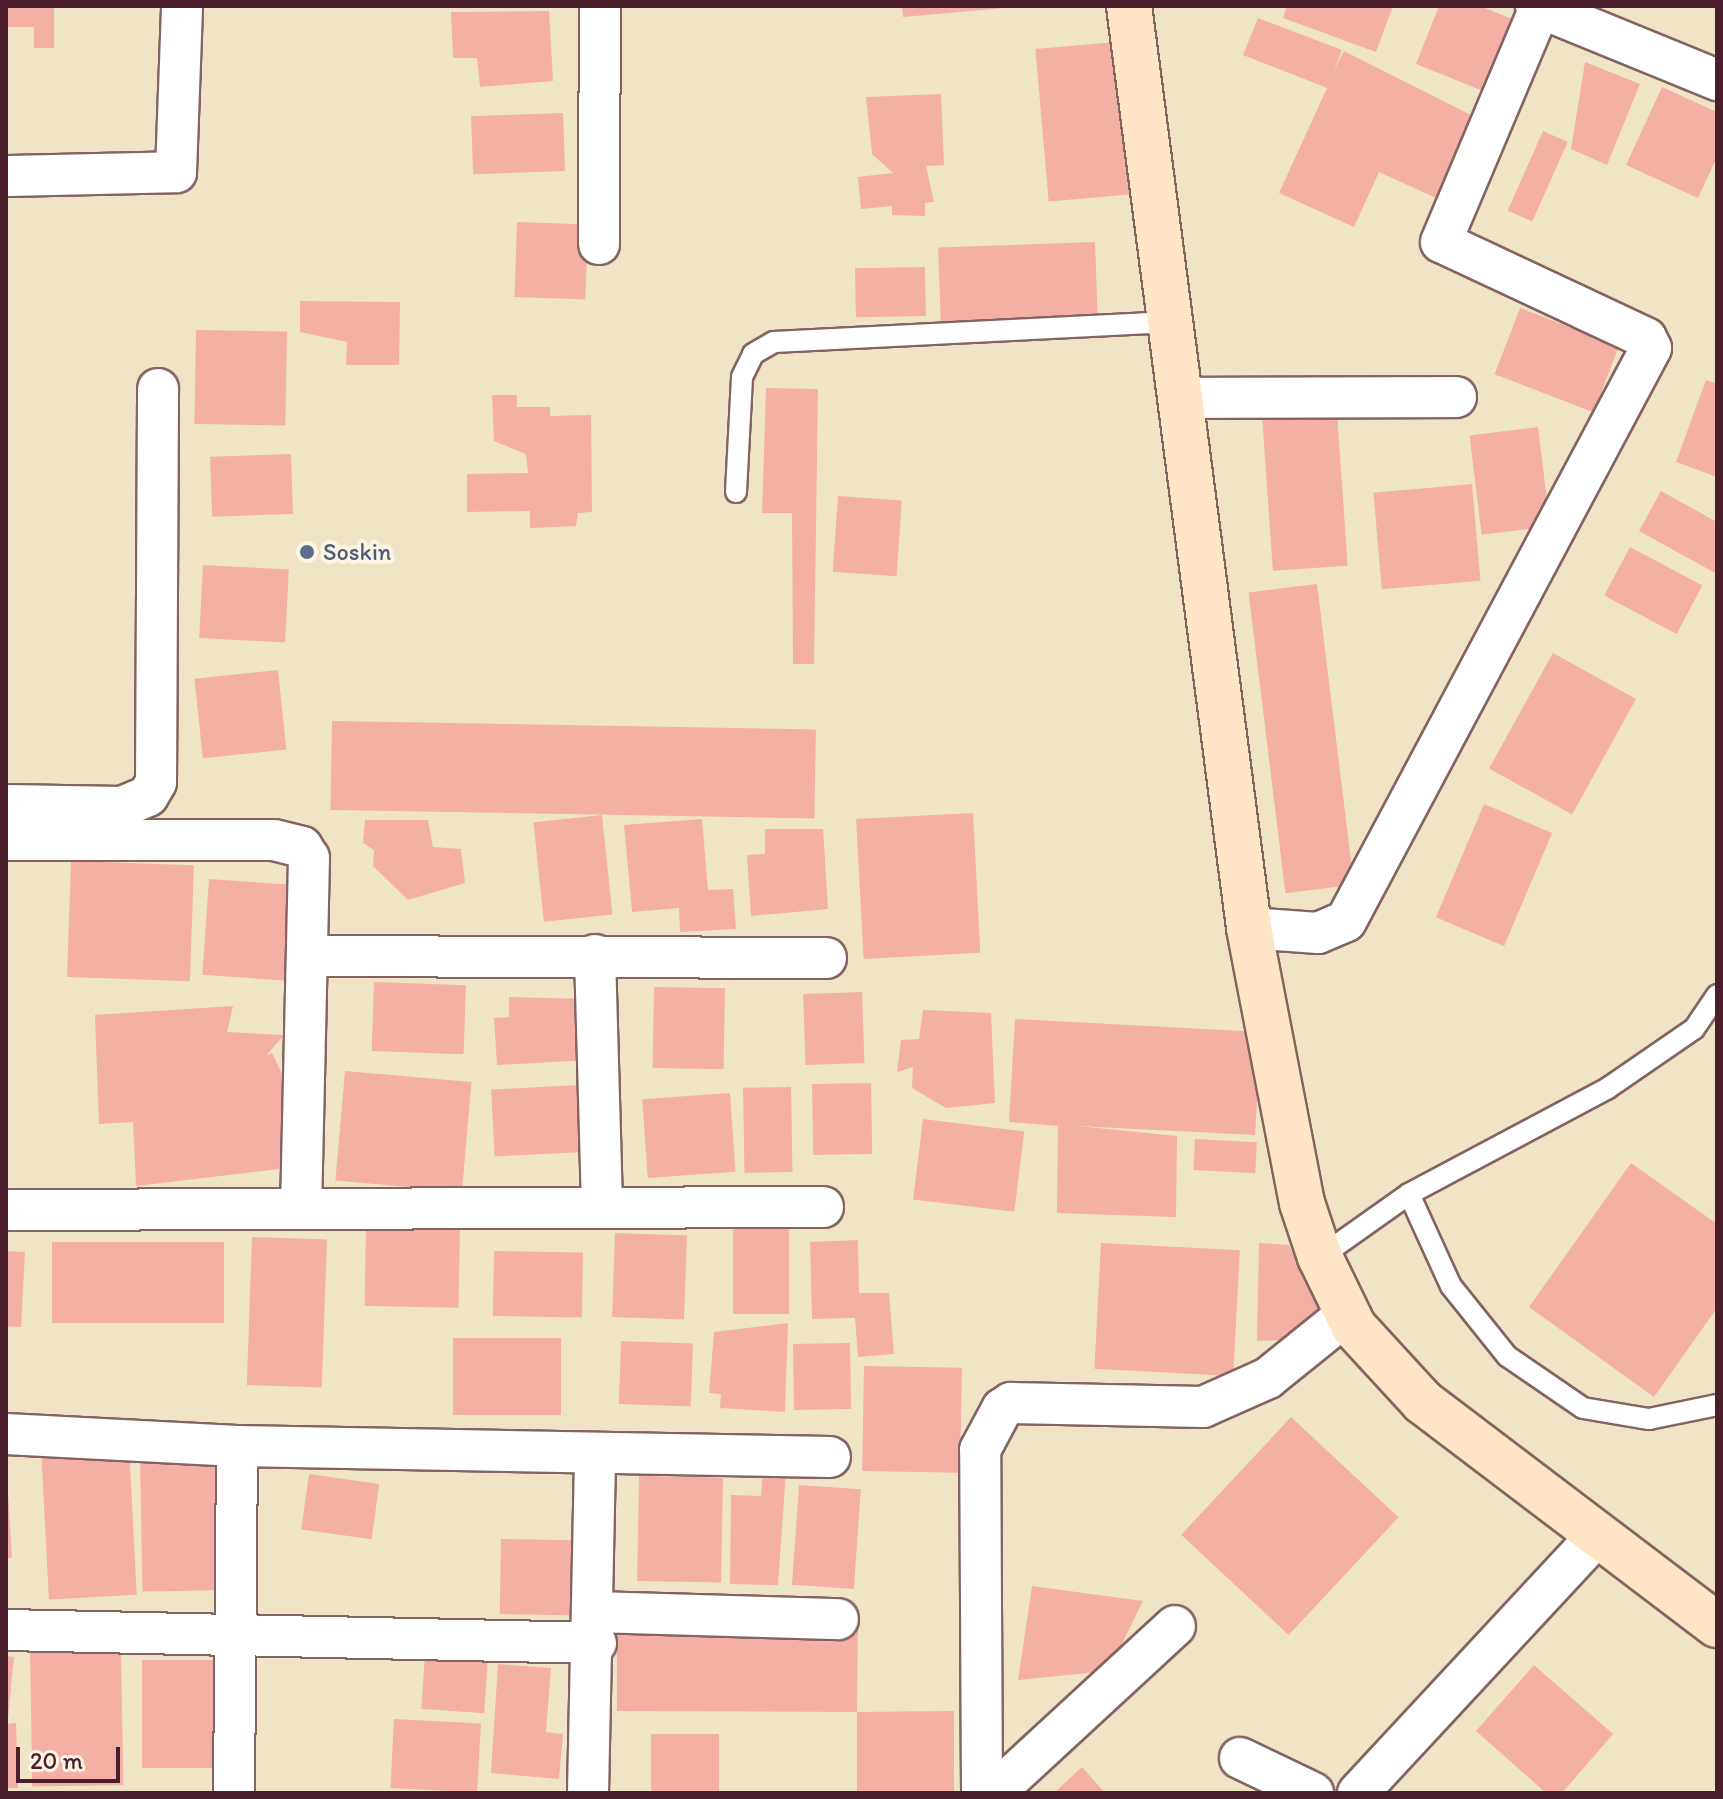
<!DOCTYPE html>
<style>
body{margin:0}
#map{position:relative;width:1723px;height:1799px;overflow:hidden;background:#efe5c6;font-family:Itim,sans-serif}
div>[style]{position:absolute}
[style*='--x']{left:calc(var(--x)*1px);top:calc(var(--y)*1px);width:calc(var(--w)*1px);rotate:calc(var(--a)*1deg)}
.building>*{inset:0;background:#f4b0a4;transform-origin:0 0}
.roads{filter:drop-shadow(2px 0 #846461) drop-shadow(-2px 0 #846461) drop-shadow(0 2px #846461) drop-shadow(0 -2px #846461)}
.lane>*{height:20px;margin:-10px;padding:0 10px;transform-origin:10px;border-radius:10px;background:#fff}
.street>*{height:40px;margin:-20px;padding:0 20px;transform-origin:20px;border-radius:20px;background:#fff}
.secondary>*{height:44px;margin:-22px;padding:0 22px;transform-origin:22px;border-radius:22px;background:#fee5c5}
.dots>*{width:22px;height:22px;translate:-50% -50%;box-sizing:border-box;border:4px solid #fcf5e5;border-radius:50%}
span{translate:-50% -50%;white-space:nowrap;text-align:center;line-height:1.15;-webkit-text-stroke:8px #fcf5e5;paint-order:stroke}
.service-label{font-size:24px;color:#4e5e75}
.left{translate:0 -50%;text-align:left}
.frame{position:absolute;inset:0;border:8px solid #4a1f2b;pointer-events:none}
.scale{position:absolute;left:16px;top:1747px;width:104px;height:36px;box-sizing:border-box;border:4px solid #4a1f2b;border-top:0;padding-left:10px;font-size:24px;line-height:28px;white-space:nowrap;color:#4a1f2b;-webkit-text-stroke:6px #fcf5e5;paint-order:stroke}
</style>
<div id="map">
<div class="building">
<i style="clip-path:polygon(6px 6px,54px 6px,54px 48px,34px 48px,34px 27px,6px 27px)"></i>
<i style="clip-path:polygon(902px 6px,1005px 6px,1005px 8px,903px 17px)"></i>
<i style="clip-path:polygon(1287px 6px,1393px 6px,1376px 52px,1283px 18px)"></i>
<i style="clip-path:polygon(1439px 6px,1480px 6px,1517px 21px,1488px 93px,1416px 64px)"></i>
<i style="clip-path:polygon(549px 11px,553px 81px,480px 87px,477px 58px,453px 58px,451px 12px)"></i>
<i style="clip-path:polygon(1258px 18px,1342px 50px,1334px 70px,1344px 51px,1483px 121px,1447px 203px,1379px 172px,1354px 227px,1279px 193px,1327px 88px,1243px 55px)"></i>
<i style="left:1128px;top:41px;width:153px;height:93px;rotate:85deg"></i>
<i style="clip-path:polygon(1585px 62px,1640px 84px,1607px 165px,1571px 149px)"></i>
<i style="clip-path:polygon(1662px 87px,1717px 112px,1717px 157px,1698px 198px,1626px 165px)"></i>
<i style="clip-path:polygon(941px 94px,944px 165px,926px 166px,934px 202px,925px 203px,925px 216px,892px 215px,892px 206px,861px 209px,858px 177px,893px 173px,872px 154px,866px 97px)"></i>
<i style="left:563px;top:113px;width:58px;height:92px;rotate:88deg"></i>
<i style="left:1543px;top:131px;width:27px;height:87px;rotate:24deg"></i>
<i style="left:517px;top:222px;width:71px;height:75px;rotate:2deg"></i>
<i style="left:1095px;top:242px;width:75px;height:157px;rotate:88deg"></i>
<i style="left:925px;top:267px;width:49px;height:70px;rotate:89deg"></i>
<i style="clip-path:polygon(300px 301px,400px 302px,399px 365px,346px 365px,347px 342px,300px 332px)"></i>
<i style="left:1520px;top:308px;width:106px;height:71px;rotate:21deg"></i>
<i style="left:196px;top:330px;width:91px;height:94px;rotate:1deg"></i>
<i style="clip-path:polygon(1706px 380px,1717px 384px,1717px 477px,1676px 462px)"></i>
<i style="clip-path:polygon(766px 388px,818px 389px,814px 664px,793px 664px,792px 513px,762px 513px)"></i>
<i style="clip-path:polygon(492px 395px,517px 395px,517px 407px,550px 407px,550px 416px,591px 415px,592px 512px,578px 513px,576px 526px,530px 528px,530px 511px,467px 512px,467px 474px,528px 473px,526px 454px,494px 441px)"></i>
<i style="left:1337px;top:413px;width:153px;height:75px;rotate:86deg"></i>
<i style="left:1538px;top:427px;width:100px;height:69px;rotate:83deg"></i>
<i style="left:291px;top:454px;width:60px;height:81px;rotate:88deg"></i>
<i style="left:1472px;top:484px;width:97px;height:99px;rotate:85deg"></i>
<i style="clip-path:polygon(1661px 491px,1717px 522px,1717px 574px,1639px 531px)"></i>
<i style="left:838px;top:496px;width:64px;height:76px;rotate:4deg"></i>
<i style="left:1630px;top:547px;width:82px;height:55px;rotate:28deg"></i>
<i style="left:203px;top:565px;width:86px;height:73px;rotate:3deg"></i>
<i style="left:1317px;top:584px;width:303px;height:69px;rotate:83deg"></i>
<i style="left:1553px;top:653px;width:95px;height:132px;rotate:29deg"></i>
<i style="left:278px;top:670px;width:80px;height:84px;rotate:84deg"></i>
<i style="left:332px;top:721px;width:484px;height:89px;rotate:1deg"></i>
<i style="left:1484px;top:804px;width:74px;height:123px;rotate:23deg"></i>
<i style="left:973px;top:813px;width:140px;height:117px;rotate:87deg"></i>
<i style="left:602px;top:815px;width:100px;height:69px;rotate:84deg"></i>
<i style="clip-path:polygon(702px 819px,708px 890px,733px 889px,736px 929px,680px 932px,679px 908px,632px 912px,624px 825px)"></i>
<i style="clip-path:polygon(365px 820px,428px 820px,433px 847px,461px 849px,465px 883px,408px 900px,373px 866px,374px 850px,363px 843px)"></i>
<i style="clip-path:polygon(765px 829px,823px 829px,828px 909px,751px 916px,747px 855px,765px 854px)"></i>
<i style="left:71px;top:861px;width:123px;height:116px;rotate:2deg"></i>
<i style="left:209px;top:879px;width:90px;height:96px;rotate:4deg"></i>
<i style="left:374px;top:982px;width:92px;height:69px;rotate:2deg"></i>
<i style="left:654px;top:987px;width:71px;height:81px;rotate:1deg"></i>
<i style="left:862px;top:992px;width:71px;height:59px;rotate:88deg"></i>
<i style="clip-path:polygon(509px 997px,587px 999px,589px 1060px,497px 1065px,494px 1018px,509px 1017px)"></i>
<i style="clip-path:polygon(233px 1006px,227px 1032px,284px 1035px,266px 1056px,272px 1053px,288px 1086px,287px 1168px,136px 1186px,133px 1122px,99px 1124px,95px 1015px)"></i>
<i style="clip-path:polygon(923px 1010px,991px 1013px,995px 1103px,946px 1108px,912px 1088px,913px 1067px,897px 1072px,901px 1040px,919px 1039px)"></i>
<i style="clip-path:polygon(1015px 1019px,1261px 1032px,1255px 1135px,1078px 1126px,1177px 1136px,1176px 1217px,1057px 1213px,1058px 1126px,1009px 1122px)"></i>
<i style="left:345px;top:1071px;width:127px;height:110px;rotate:5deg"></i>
<i style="left:871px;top:1083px;width:71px;height:59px;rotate:89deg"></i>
<i style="left:579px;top:1085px;width:67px;height:88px;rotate:87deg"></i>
<i style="left:791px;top:1087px;width:85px;height:48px;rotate:89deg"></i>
<i style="left:730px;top:1093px;width:79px;height:88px;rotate:86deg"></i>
<i style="left:923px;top:1119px;width:102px;height:81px;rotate:7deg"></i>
<i style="left:1195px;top:1139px;width:62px;height:31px;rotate:3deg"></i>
<i style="clip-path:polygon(1631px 1163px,1717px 1224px,1717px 1308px,1654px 1397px,1529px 1307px)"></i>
<i style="left:366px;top:1224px;width:94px;height:82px;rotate:1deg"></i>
<i style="left:733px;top:1228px;width:56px;height:86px"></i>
<i style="left:615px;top:1233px;width:72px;height:84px;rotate:2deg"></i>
<i style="left:252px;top:1237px;width:75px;height:148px;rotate:2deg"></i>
<i style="clip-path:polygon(858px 1240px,859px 1293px,889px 1293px,894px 1354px,858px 1357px,855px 1318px,812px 1319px,810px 1242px)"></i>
<i style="left:52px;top:1242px;width:172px;height:81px"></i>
<i style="left:1101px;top:1243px;width:139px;height:126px;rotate:3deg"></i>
<i style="clip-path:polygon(1259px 1243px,1289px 1245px,1325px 1316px,1290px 1340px,1257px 1341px)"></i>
<i style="left:6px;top:1251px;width:19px;height:75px;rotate:3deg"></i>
<i style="left:494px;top:1251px;width:89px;height:65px;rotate:1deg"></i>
<i style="clip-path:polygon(788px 1323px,785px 1412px,720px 1408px,721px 1394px,709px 1393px,714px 1332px)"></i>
<i style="left:453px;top:1338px;width:108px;height:77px"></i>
<i style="left:621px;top:1341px;width:72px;height:63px;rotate:2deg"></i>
<i style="left:850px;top:1343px;width:66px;height:57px;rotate:89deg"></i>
<i style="left:864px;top:1366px;width:98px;height:105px;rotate:1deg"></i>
<i style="left:1291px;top:1417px;width:147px;height:161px;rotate:43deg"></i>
<i style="left:129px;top:1446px;width:149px;height:88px;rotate:87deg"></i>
<i style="left:231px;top:1454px;width:136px;height:91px;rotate:89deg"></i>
<i style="clip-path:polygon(6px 1457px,12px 1558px,6px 1558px)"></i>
<i style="clip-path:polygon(763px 1471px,786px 1472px,778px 1585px,730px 1584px,731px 1495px,761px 1496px)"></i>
<i style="left:309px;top:1474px;width:71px;height:56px;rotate:8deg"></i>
<i style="left:639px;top:1476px;width:84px;height:105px;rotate:1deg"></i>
<i style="left:799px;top:1485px;width:62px;height:100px;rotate:4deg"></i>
<i style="left:501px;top:1539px;width:86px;height:75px;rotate:1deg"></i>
<i style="clip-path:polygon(1032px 1586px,1143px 1601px,1118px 1652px,1098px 1672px,1018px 1680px)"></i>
<i style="clip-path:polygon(617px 1626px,858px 1627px,857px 1712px,954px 1711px,954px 1793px,857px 1793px,857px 1712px,617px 1711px)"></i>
<i style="left:121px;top:1650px;width:135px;height:91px;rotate:89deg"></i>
<i style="left:425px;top:1655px;width:63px;height:54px;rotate:4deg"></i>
<i style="clip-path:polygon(6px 1656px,14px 1657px,8px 1718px,6px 1718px)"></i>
<i style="left:142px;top:1660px;width:77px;height:108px"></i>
<i style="clip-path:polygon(498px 1664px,551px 1668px,546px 1732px,563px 1734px,559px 1779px,491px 1773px)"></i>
<i style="clip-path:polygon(1534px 1665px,1613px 1734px,1562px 1793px,1546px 1793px,1476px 1731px)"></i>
<i style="left:394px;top:1719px;width:87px;height:69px;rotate:3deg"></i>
<i style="clip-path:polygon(16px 1723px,18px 1788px,6px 1788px,6px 1724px)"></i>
<i style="left:651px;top:1734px;width:68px;height:59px"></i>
<i style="clip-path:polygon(1082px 1767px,1105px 1793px,1054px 1793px)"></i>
</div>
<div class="roads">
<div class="lane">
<i style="--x:736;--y:492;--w:115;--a:-87"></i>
<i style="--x:742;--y:377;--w:25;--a:-64"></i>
<i style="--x:753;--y:354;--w:24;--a:-30"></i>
<i style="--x:774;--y:342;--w:397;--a:-2.9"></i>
<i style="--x:1409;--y:1194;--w:101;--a:65.5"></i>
<i style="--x:1451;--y:1286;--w:90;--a:51.3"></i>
<i style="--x:1507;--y:1356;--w:92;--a:34.4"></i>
<i style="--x:1583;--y:1408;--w:67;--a:9.5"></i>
<i style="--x:1649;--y:1419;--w:69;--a:-11.6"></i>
<i style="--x:1320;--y:1257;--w:109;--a:-35.3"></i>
<i style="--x:1409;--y:1194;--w:225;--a:-28"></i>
<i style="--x:1608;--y:1088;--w:104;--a:-34.5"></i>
<i style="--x:1694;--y:1029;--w:41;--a:-55.9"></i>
</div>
<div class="street">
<i style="--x:1536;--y:6;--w:196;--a:22.2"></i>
<i style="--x:6;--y:176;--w:170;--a:-1.3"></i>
<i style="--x:176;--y:172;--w:166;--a:-87.9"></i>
<i style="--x:599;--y:244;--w:238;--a:-89.8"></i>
<i style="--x:1180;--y:398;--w:276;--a:-0.2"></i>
<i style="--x:6;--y:805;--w:116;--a:1"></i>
<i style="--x:122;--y:807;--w:28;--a:-23"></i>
<i style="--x:148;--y:796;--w:16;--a:-60"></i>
<i style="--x:156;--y:782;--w:393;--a:-89.7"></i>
<i style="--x:6;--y:840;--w:268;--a:0"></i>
<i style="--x:274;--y:840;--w:29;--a:14"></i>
<i style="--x:302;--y:847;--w:13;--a:58"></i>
<i style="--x:309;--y:858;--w:349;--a:91.3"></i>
<i style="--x:1249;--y:928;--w:69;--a:4.1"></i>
<i style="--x:1318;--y:933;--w:30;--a:-23"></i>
<i style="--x:1346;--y:921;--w:649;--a:-61.97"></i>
<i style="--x:1651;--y:348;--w:11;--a:-117"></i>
<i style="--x:1646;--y:338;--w:226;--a:-154.9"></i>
<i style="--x:1441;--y:242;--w:254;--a:-67.1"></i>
<i style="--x:595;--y:955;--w:249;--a:88.4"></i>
<i style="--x:307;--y:956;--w:519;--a:0.22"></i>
<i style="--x:6;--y:1210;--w:817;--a:-0.21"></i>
<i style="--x:6;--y:1434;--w:231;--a:3"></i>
<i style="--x:237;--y:1446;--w:593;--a:1.06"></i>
<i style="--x:597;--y:1612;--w:241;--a:1.7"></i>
<i style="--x:6;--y:1630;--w:590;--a:1.26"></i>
<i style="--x:1240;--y:1758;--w:81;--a:25.6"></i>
<i style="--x:234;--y:1793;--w:347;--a:-89.5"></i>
<i style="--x:588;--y:1793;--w:337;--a:-88.8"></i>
<i style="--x:982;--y:1793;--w:343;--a:-90.3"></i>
<i style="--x:980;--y:1450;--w:47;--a:-61.8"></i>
<i style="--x:1002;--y:1409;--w:11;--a:-34"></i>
<i style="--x:1011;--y:1403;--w:192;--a:1.2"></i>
<i style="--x:1203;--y:1407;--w:71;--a:-24"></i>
<i style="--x:1268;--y:1378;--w:100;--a:-38.9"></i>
<i style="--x:994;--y:1793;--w:246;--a:-42.7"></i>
<i style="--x:1358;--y:1793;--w:352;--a:-47.1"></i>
</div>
<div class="secondary">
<i style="--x:1129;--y:6;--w:930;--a:82.58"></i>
<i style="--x:1249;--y:928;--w:280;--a:79.1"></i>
<i style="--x:1302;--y:1203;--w:57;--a:71.6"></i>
<i style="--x:1320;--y:1257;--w:78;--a:64.1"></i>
<i style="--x:1354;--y:1327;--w:102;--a:47.4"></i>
<i style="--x:1423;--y:1402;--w:369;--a:37.2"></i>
</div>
</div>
<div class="dots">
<i style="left:307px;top:552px;background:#5c6f8a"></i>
</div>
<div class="service-label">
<span class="left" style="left:323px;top:552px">Soskin</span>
</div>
<div class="frame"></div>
<div class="scale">20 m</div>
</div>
